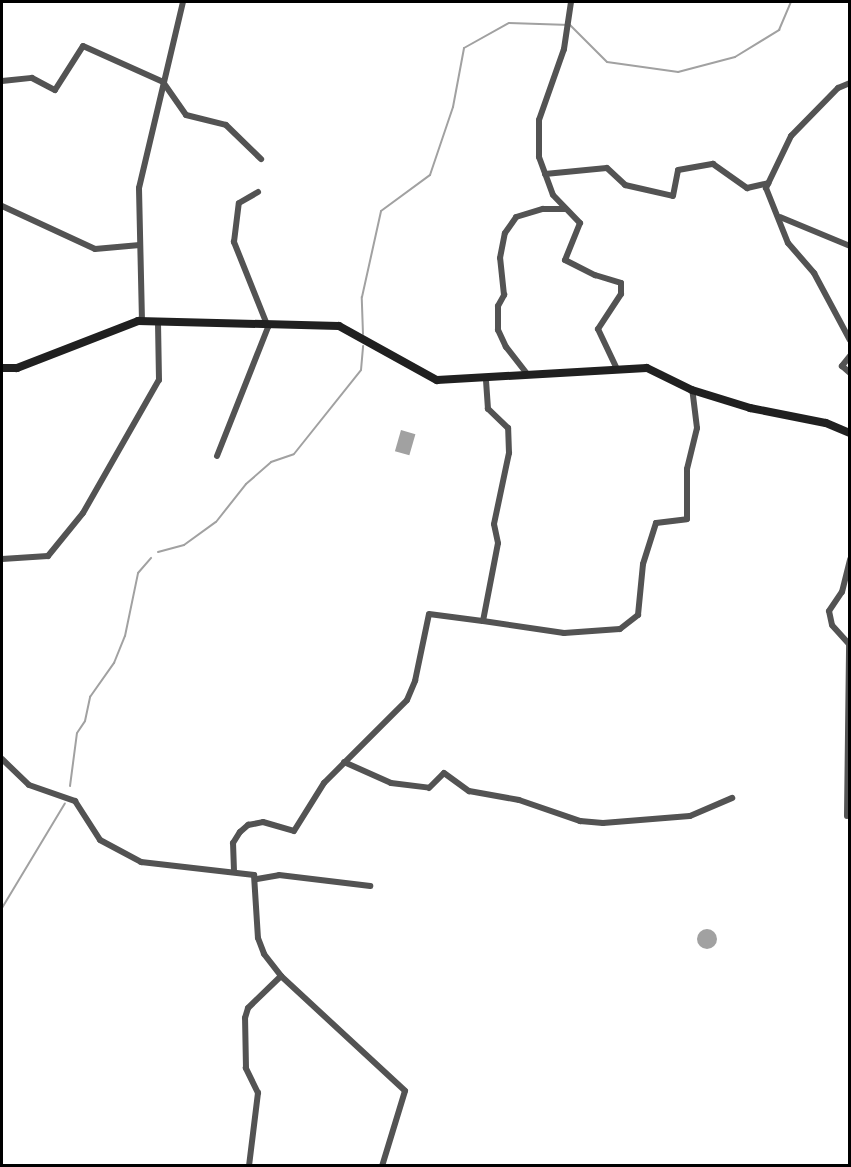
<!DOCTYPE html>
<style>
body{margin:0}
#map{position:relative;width:851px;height:1167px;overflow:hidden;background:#fff;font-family:"Noto Sans",sans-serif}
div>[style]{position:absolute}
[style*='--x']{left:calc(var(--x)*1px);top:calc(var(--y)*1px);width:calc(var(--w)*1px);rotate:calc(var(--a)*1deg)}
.water>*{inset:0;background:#a1a1a1;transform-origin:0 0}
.round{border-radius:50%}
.stream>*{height:2px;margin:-1px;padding:0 1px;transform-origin:1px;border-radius:1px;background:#a1a1a1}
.street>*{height:6px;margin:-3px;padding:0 3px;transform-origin:3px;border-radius:3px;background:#535353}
.secondary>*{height:8px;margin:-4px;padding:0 4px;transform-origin:4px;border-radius:4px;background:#202020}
span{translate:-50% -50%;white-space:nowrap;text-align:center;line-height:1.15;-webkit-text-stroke:6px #fff;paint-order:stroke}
.frame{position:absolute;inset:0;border:3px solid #000;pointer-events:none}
</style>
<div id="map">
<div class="water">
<i style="left:401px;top:430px;width:15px;height:22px;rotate:16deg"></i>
<i class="round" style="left:697px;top:929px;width:20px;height:20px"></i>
</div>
<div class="stream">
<i style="--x:363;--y:334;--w:37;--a:-92"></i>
<i style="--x:362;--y:297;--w:88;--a:-77.5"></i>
<i style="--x:381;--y:211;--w:61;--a:-36.3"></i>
<i style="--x:430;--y:175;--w:72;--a:-71.3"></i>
<i style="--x:453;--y:107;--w:60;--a:-79.4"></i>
<i style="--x:464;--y:48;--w:51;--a:-29.1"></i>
<i style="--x:509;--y:23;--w:61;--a:1.9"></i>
<i style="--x:570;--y:25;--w:52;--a:45"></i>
<i style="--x:607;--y:62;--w:72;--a:8"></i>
<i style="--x:678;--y:72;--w:59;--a:-14.7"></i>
<i style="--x:735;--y:57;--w:52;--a:-31.5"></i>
<i style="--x:779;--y:30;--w:30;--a:-67"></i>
<i style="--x:158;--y:552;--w:27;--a:-15"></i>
<i style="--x:184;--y:545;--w:39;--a:-36"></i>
<i style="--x:216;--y:522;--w:48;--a:-51.7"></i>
<i style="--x:246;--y:484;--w:33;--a:-41"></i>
<i style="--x:271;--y:462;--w:24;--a:-19"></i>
<i style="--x:294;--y:454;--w:107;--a:-51.4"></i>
<i style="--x:361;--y:370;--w:24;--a:-85"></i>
<i style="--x:70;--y:786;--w:53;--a:-82.5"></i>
<i style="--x:77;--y:733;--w:14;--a:-56"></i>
<i style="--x:85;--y:721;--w:25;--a:-78"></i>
<i style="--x:90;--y:697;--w:42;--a:-54.8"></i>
<i style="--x:114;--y:663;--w:29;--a:-68"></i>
<i style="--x:125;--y:636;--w:64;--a:-78.3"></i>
<i style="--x:138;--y:573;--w:20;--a:-49"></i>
<i style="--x:2;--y:908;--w:122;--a:-59"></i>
</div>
<div class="street">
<i style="--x:571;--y:2;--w:48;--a:98.5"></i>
<i style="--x:564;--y:49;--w:75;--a:109.4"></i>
<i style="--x:539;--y:120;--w:37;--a:90"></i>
<i style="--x:539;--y:157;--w:40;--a:69.8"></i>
<i style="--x:553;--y:195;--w:39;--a:46"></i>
<i style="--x:580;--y:223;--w:40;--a:112"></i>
<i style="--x:565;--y:260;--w:34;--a:27"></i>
<i style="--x:595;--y:275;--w:27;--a:17"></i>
<i style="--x:621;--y:283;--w:11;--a:90"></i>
<i style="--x:621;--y:294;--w:42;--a:123.3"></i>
<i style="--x:598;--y:329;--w:44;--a:64.6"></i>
<i style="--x:2;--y:81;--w:30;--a:-6"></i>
<i style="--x:32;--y:78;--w:26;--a:28"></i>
<i style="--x:55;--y:90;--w:52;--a:-57.5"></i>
<i style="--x:83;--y:46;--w:88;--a:24.2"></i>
<i style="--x:163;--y:82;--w:40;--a:55.1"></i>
<i style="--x:186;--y:115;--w:41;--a:14"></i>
<i style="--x:226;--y:125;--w:49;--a:44.2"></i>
<i style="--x:850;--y:83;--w:13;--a:157"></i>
<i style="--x:838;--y:88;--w:67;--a:134.4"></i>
<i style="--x:791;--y:136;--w:58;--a:115.7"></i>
<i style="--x:766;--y:188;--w:59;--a:68.2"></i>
<i style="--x:788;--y:243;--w:40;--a:49"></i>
<i style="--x:814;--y:273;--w:76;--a:61.8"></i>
<i style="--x:545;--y:174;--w:62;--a:-5.5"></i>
<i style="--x:607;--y:168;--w:25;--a:43"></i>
<i style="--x:625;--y:185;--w:49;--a:12.9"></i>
<i style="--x:673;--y:196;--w:26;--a:-79"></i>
<i style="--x:678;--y:170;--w:36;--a:-10"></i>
<i style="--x:713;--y:164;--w:42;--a:35.2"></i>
<i style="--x:747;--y:188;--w:22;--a:-13"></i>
<i style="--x:2;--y:206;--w:102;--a:24.8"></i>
<i style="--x:95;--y:249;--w:45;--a:-5.1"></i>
<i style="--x:780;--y:217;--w:76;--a:22.5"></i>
<i style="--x:142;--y:321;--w:133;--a:-91.3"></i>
<i style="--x:139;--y:188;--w:191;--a:-76.7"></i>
<i style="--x:850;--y:356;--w:13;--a:129"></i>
<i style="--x:842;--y:366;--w:11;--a:41"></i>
<i style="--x:528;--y:375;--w:36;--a:-128"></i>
<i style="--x:506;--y:347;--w:19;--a:-115"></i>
<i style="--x:498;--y:330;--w:24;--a:-90"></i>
<i style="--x:498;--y:306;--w:13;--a:-61"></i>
<i style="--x:504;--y:295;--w:37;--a:-96"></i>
<i style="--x:500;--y:258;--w:25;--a:-79"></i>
<i style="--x:505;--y:233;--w:19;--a:-55"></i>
<i style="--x:516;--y:217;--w:28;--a:-17"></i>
<i style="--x:543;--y:209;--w:22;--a:0"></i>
<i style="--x:217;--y:456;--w:139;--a:-68.4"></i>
<i style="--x:268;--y:327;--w:92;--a:-111.8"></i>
<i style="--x:234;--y:242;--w:39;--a:-83"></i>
<i style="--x:239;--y:203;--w:22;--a:-30"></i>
<i style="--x:2;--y:559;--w:46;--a:-3.7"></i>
<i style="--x:48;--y:556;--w:55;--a:-50.9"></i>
<i style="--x:83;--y:513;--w:153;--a:-60.3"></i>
<i style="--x:159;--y:380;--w:59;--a:-91"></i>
<i style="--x:483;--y:621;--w:82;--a:8.4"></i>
<i style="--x:564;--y:633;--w:56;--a:-4.1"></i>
<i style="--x:620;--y:629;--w:23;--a:-38"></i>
<i style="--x:638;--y:615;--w:51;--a:-84.4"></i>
<i style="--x:643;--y:564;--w:43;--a:-72.4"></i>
<i style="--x:656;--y:523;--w:31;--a:-7"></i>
<i style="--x:687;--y:519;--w:50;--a:-90"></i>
<i style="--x:687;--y:469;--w:42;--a:-76.3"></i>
<i style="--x:697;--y:428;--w:38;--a:-97"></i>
<i style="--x:2;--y:759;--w:37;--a:44"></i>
<i style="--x:29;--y:785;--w:49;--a:19.2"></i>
<i style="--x:75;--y:801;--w:46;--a:57.3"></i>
<i style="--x:100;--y:840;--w:47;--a:28.2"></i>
<i style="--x:141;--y:862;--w:114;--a:6.6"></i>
<i style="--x:254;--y:875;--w:63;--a:86.4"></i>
<i style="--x:258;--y:938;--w:17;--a:69"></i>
<i style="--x:264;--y:954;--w:28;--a:52"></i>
<i style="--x:281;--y:976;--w:169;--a:42.8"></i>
<i style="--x:405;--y:1091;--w:78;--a:107"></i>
<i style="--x:344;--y:762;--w:51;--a:24.1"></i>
<i style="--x:391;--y:783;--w:38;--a:7"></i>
<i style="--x:429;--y:788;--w:21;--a:-45"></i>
<i style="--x:444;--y:773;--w:31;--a:36"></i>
<i style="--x:469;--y:791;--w:51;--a:10.2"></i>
<i style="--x:519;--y:800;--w:65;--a:19"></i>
<i style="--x:580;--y:821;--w:23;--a:5"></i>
<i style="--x:603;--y:823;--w:87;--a:-4.6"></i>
<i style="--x:690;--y:816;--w:46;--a:-23.2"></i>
<i style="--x:847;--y:816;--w:172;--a:-89.3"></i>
<i style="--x:849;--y:644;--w:25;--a:-132"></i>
<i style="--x:832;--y:625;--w:14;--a:-102"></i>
<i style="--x:829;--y:611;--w:23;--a:-56"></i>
<i style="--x:842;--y:592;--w:34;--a:-76"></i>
<i style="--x:234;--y:871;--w:28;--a:-92"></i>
<i style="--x:233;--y:843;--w:13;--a:-58"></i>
<i style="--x:240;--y:832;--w:11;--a:-41"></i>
<i style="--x:248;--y:825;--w:15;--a:-11"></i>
<i style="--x:263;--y:822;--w:32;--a:16"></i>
<i style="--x:294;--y:831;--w:57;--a:-58"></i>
<i style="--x:324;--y:783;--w:117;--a:-45"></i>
<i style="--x:407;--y:700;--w:21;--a:-67"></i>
<i style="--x:415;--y:681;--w:68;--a:-78.2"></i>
<i style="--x:429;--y:614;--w:54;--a:7.4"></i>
<i style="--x:483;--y:621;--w:79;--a:-79.1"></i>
<i style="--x:498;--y:543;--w:19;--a:-102"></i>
<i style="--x:494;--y:524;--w:73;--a:-78.1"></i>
<i style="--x:509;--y:453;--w:25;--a:-92"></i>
<i style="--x:508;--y:428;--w:28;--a:-136"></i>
<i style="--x:488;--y:409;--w:30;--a:-94"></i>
<i style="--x:257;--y:879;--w:22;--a:-10"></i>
<i style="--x:279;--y:875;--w:92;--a:6.9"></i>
<i style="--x:249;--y:1166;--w:74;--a:-83"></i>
<i style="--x:258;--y:1093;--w:28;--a:-116"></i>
<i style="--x:246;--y:1068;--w:50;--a:-91.1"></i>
<i style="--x:245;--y:1018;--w:10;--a:-73"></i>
<i style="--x:248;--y:1008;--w:46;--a:-44.1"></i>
</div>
<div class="secondary">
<i style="--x:2;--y:368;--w:15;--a:0"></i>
<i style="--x:17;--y:368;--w:130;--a:-21.2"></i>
<i style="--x:138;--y:321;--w:201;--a:1.4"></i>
<i style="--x:339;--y:326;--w:112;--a:28.9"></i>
<i style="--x:437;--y:380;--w:210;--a:-3.3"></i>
<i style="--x:647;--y:368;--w:50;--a:26.1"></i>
<i style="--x:692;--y:390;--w:61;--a:17.2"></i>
<i style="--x:750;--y:408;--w:77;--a:11.2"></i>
<i style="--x:826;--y:423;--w:26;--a:23"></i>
</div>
<div class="frame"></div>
</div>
